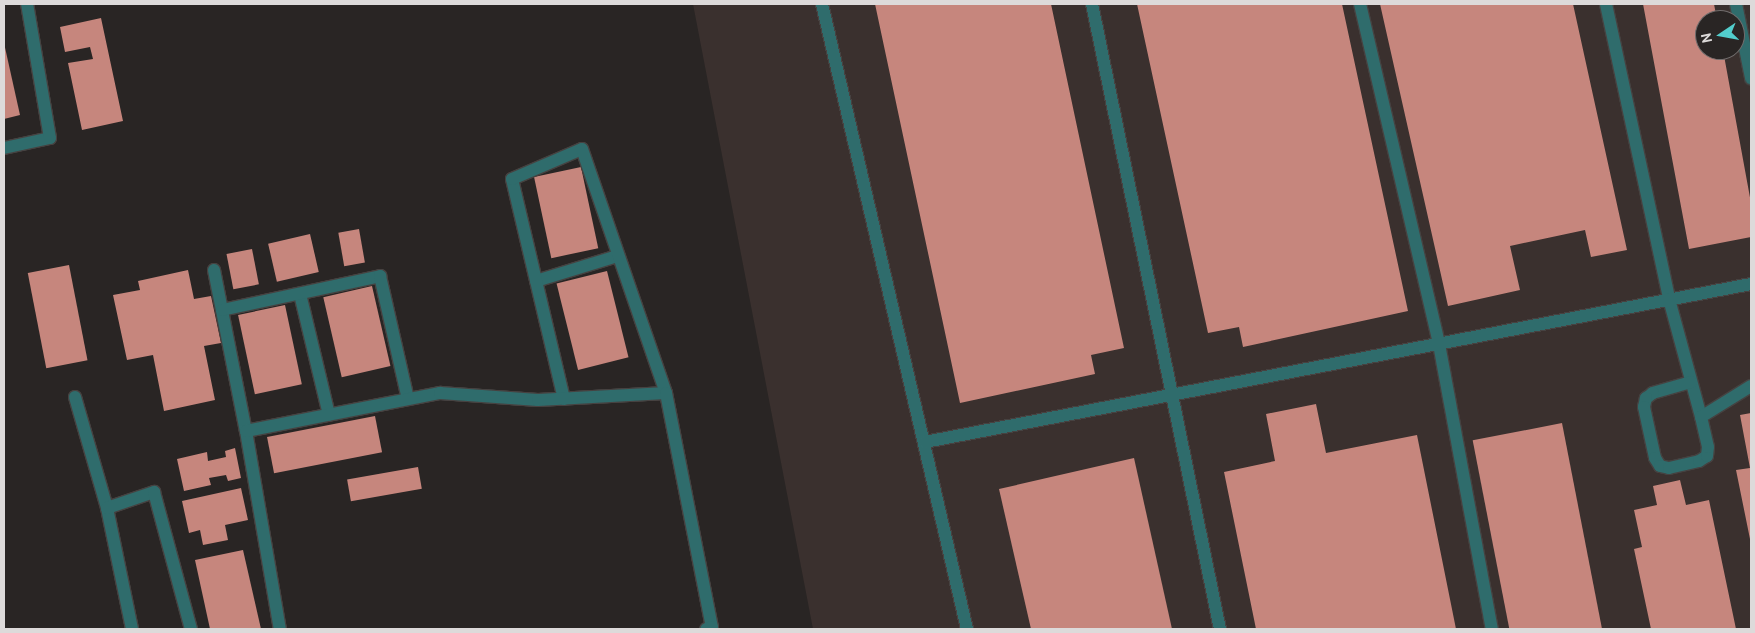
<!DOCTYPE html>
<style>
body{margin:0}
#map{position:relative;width:1755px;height:633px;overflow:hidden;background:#292524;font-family:"PT Sans",sans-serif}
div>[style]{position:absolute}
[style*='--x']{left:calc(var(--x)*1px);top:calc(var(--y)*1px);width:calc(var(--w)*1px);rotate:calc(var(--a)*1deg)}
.built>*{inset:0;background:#3a302e}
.building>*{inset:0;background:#c6867d;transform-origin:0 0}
.roads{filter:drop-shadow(1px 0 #464241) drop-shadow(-1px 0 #464241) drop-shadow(0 1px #464241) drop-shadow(0 -1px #464241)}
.lane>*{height:12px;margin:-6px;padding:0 6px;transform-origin:6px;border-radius:6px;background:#2f6c6c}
.street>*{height:12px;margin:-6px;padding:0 6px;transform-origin:6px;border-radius:6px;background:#2f6c6c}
span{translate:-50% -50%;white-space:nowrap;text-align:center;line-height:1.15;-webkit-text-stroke:5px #292524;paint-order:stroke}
.frame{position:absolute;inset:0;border:5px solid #dddada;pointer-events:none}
.north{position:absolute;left:1695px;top:10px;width:50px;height:50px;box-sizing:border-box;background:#292524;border:1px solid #716d6d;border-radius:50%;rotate:258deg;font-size:14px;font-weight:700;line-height:20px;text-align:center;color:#dddada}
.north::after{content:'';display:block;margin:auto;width:18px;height:22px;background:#52cdcc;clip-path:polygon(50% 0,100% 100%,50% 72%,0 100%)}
</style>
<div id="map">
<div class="built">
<i style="clip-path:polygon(evenodd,693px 4px,1751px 4px,1751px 629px,813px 629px,693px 4px,1705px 20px,1735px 20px,1735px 50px,1705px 50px,1705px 20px)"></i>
</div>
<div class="building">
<i style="clip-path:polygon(875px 4px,1051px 4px,1124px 348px,1091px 355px,1095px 374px,960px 403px)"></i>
<i style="clip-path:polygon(1137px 4px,1342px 4px,1408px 311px,1243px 347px,1239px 327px,1208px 333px)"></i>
<i style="clip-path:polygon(1380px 4px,1573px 4px,1627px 250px,1591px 257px,1585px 230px,1510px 246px,1520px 290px,1448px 306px)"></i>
<i style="clip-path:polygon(1643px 4px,1714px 4px,1717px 20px,1705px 20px,1705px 50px,1723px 50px,1751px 203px,1751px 237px,1689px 249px)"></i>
<i style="clip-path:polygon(101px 18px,123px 121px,82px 130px,68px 63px,93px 59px,90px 47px,65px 52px,60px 27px)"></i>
<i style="clip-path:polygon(4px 43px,20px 115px,4px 119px)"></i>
<i style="left:581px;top:167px;width:83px;height:48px;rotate:78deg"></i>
<i style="left:359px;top:229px;width:34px;height:21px;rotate:80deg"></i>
<i style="left:310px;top:234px;width:39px;height:43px;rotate:77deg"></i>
<i style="left:252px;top:249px;width:36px;height:26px;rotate:79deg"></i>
<i style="left:69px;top:265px;width:97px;height:42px;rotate:79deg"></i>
<i style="clip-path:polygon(188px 270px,194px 299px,211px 296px,221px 343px,204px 346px,215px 400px,164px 411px,153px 355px,127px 360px,113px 295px,140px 290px,138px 281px)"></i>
<i style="left:607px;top:271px;width:89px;height:52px;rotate:76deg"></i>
<i style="left:372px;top:286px;width:82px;height:50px;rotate:77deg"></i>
<i style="left:285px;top:305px;width:81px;height:48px;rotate:78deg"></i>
<i style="clip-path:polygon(1316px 404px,1326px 453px,1417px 435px,1456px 629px,1256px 629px,1224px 472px,1275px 461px,1266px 414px)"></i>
<i style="clip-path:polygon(1751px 413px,1751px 538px,1750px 539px,1736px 470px,1750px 468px,1740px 415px)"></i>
<i style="left:375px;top:416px;width:37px;height:110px;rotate:79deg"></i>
<i style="left:1562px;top:423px;width:210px;height:91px;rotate:79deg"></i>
<i style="clip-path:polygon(235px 448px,241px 478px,228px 481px,226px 475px,209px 478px,211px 485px,184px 491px,177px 459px,207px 452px,208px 461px,226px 457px,225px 451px)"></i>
<i style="clip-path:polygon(1134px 458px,1172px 629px,1031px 629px,999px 489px)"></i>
<i style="left:418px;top:467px;width:22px;height:72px;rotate:80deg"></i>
<i style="clip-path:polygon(1680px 480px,1686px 505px,1709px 500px,1736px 629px,1651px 629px,1634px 549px,1642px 547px,1634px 510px,1657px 505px,1653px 486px)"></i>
<i style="clip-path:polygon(241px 488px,248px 520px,225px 525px,228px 540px,203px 545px,200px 530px,189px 533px,182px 501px)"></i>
<i style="clip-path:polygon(243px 550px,261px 629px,210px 629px,195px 560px)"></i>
</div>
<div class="roads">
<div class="lane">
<i style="--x:1092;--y:4;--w:638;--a:78.43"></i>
<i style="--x:1360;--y:4;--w:349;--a:76.9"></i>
<i style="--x:1439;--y:344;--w:290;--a:79.5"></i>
<i style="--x:1606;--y:4;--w:302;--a:77.9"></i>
<i style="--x:1669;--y:299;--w:122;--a:74.8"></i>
<i style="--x:1736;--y:4;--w:76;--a:78.5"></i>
<i style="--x:4;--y:148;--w:47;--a:-12.3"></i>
<i style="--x:50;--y:138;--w:136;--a:-99.7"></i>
<i style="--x:214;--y:270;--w:164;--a:78.8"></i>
<i style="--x:246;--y:431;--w:201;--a:80.3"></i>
<i style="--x:536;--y:281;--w:86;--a:-17"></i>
<i style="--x:300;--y:294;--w:124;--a:76.5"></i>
<i style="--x:222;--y:310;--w:162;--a:-12.1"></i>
<i style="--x:380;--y:276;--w:126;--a:77.2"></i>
<i style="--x:1691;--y:382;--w:40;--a:164"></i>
<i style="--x:1653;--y:393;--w:9;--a:144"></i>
<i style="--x:1646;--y:398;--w:9;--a:103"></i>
<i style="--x:1644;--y:407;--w:52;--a:77.8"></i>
<i style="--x:1655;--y:458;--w:9;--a:58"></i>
<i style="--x:1660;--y:466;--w:9;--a:13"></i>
<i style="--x:1669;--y:468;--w:31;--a:-13"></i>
<i style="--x:1699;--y:461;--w:9;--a:-32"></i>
<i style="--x:1707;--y:456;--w:9;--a:-84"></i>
<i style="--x:1708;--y:447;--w:31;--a:-103"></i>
<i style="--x:1701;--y:417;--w:59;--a:-31.8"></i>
<i style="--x:75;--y:397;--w:116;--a:73.9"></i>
<i style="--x:107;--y:508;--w:124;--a:78.3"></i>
<i style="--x:564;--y:399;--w:226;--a:-103.3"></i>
<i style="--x:512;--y:179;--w:76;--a:-23.2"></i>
<i style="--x:582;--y:149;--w:258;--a:71"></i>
<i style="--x:246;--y:431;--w:198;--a:-11.1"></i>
<i style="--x:440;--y:393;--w:98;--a:4.1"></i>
<i style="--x:538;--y:400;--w:128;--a:-3.1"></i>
<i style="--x:666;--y:393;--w:238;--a:78.9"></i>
<i style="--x:712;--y:627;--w:6;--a:162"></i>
<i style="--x:107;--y:508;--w:50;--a:-18.8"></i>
<i style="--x:154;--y:492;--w:142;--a:74.9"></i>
</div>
<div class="street">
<i style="--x:822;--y:4;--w:642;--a:76.94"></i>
<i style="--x:925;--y:442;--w:841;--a:-10.83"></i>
</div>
</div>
<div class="frame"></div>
<div class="north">N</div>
</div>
